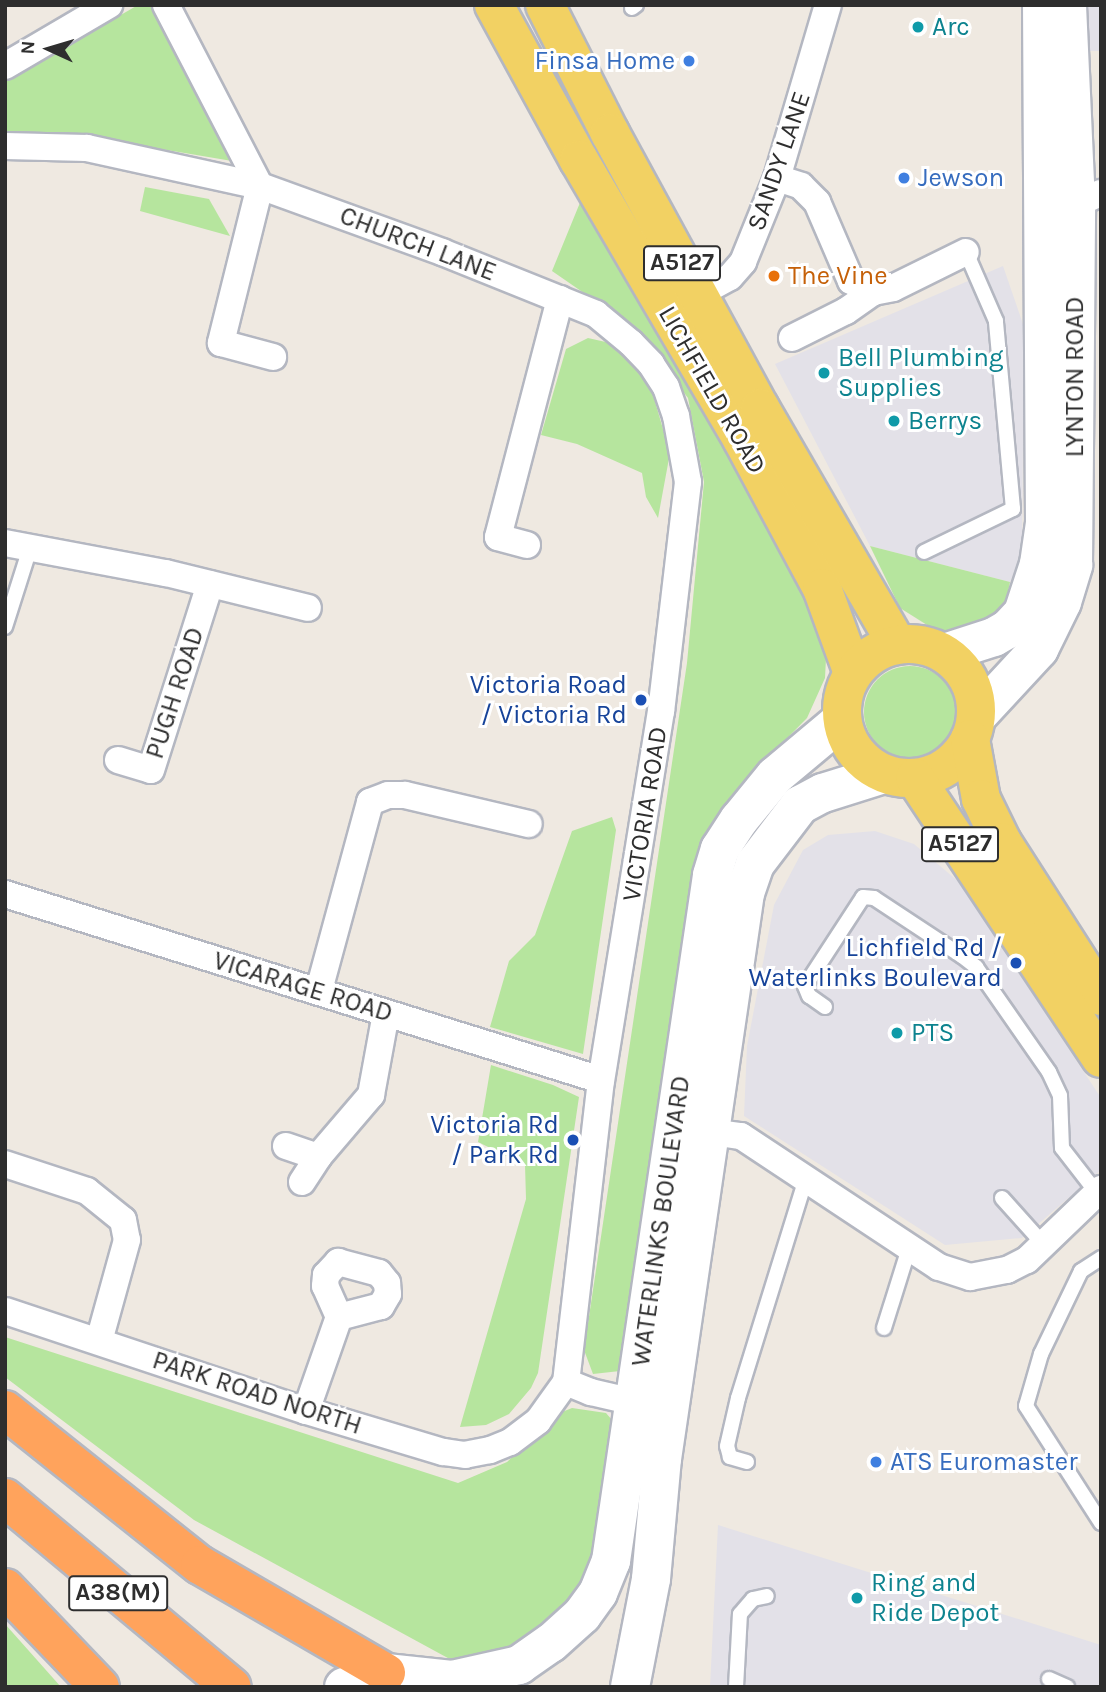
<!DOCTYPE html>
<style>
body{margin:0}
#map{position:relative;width:1106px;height:1692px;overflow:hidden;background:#efe9e1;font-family:Karla,sans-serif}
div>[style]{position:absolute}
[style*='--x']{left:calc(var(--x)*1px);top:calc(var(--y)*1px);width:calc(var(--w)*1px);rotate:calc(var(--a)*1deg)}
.industrial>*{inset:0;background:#e3e1e8;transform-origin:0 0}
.green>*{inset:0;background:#b6e59e}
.round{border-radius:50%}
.roads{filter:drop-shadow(2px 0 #b4b7c1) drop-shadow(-2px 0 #b4b7c1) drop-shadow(0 2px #b4b7c1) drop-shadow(0 -2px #b4b7c1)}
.lane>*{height:14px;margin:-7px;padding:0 7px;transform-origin:7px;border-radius:7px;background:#fff}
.street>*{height:26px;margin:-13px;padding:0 13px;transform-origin:13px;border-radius:13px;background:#fff}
.secondary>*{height:38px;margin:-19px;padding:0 19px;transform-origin:19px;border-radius:19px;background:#fff}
.primary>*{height:38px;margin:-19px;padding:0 19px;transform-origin:19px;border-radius:19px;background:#f2d163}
.primary>.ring{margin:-19px;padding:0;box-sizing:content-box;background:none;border:38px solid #f2d163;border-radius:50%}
.highway>*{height:38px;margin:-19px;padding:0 19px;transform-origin:19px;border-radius:19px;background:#ffa35c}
.dots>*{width:19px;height:19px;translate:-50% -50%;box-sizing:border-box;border:4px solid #fff;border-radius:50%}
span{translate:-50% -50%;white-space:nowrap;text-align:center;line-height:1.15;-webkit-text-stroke:6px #fff;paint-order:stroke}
.shield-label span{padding:2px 5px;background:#fff;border:2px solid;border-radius:5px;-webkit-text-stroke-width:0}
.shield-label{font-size:24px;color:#2e2e2e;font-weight:700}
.culture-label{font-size:26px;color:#0d838f}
.left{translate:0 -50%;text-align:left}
.shop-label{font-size:26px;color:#366cbe}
.right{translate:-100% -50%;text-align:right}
.street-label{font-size:26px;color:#2e2e2e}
.food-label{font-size:26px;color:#c56008}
.transit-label{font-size:26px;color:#164399}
.frame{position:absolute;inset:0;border:7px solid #2e2e2e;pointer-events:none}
.north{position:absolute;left:14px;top:14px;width:70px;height:70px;-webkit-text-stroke:5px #fff;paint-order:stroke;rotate:274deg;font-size:19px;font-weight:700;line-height:28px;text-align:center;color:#2e2e2e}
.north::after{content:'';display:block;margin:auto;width:24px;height:32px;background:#2e2e2e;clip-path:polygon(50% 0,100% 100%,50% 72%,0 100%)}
</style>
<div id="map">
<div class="industrial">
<i style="left:1084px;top:5px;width:17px;height:46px"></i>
<i style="clip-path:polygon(1003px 266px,1024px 327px,1022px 556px,1010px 582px,870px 546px,775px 364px)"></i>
<i style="clip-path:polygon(875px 831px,914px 844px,959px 882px,1101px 1098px,1101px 1170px,1022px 1238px,945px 1245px,744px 1116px,747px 1046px,774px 905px,803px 850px,828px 835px)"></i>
<i style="clip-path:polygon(718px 1525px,1101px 1645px,1101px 1687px,710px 1687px)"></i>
</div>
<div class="green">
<i style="clip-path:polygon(138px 5px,154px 5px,236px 152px,232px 161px,84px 136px,5px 136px,5px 82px)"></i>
<i style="clip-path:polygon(145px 187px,209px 199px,230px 236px,140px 211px)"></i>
<i style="clip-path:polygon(586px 188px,827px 639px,825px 678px,807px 718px,753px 773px,620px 1371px,593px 1374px,584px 1350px,687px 663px,704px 482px,688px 398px,636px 329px,552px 271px)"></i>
<i style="clip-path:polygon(588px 338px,610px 343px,649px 381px,670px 453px,658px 518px,646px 497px,642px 473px,577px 444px,541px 435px,566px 349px)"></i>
<i style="clip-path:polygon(870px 546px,1010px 582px,1004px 614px,965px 632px,935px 630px,900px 608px)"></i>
<i class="round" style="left:864px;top:666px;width:92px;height:92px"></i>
<i style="clip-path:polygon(612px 817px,616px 830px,583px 1054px,490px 1027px,509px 961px,535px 935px,572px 831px)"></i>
<i style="clip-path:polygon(491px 1065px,553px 1085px,579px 1097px,538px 1373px,531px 1388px,509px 1414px,486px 1425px,460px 1427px,526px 1199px,525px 1165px,478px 1142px)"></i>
<i style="clip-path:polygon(5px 1337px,458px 1483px,507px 1462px,562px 1412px,572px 1408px,606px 1413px,618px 1427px,596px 1563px,576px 1601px,520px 1650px,457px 1663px,194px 1520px,5px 1377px)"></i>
<i style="clip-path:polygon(5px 1624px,61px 1687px,5px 1687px)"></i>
</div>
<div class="roads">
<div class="lane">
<i style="--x:632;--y:8;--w:5;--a:-37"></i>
<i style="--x:924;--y:552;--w:99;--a:-25.8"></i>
<i style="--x:1013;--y:509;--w:189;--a:-95.2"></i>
<i style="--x:996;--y:321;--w:75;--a:-113.5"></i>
<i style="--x:5;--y:627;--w:83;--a:-72.4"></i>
<i style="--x:825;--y:1007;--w:19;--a:-145"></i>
<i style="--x:809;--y:996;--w:11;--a:-112"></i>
<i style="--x:805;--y:986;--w:106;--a:-56.9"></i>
<i style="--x:863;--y:897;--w:11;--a:5"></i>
<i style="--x:874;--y:898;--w:105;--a:33.4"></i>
<i style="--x:962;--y:956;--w:18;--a:38"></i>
<i style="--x:976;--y:967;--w:128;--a:55.2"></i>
<i style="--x:1049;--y:1072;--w:26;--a:65"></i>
<i style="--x:1060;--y:1096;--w:52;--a:87.8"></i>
<i style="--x:1062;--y:1148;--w:62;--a:52.2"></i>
<i style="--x:1002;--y:1198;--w:64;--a:48.1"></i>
<i style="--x:1101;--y:1258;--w:24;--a:147"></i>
<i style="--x:1081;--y:1271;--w:92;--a:115.7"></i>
<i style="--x:1041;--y:1354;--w:54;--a:106.1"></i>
<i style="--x:1026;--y:1406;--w:139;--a:57.3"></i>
<i style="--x:884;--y:1328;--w:84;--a:-72.6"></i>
<i style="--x:747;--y:1462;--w:18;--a:-164"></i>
<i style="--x:730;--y:1457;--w:11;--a:-105"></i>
<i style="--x:727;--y:1446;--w:49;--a:-77.1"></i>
<i style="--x:738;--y:1398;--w:229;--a:-72.8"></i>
<i style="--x:1049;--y:1679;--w:20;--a:24"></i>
<i style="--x:736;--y:1687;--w:73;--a:-86.9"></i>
<i style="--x:740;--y:1614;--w:20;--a:-49"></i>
<i style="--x:753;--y:1599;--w:14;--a:-12"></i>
</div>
<div class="street">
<i style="--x:166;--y:5;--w:204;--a:62.6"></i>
<i style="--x:260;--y:186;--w:162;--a:104"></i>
<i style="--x:221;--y:343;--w:54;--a:15.1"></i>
<i style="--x:5;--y:66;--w:121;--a:-30.4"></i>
<i style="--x:5;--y:146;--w:82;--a:1.4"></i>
<i style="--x:87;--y:148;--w:177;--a:12.4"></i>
<i style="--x:260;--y:186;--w:194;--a:19.9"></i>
<i style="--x:442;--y:252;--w:166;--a:21.9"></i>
<i style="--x:596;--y:314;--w:45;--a:39.6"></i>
<i style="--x:631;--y:343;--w:29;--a:46"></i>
<i style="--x:651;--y:364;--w:27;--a:57"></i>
<i style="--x:666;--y:387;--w:31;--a:71"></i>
<i style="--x:676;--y:416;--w:67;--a:79.7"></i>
<i style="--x:688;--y:482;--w:231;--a:96.7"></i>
<i style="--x:661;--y:711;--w:374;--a:99.2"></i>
<i style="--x:601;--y:1080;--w:304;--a:96.6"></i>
<i style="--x:566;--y:1382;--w:48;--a:125.7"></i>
<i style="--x:538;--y:1421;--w:35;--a:143"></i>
<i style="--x:510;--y:1442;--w:22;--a:158"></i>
<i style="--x:490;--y:1450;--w:25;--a:169"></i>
<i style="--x:465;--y:1455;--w:22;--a:-172"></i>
<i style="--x:443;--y:1452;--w:143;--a:-163.3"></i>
<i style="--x:306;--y:1411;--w:317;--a:-161.6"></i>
<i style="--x:777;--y:178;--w:25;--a:18"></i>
<i style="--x:801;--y:186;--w:23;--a:45"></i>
<i style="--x:817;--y:202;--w:86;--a:66.7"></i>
<i style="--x:851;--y:281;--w:25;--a:27"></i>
<i style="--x:1076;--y:204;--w:27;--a:-24"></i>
<i style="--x:699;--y:294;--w:35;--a:-29"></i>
<i style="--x:730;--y:277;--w:20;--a:-49"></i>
<i style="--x:743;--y:262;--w:91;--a:-68"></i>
<i style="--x:777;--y:178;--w:180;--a:-73.6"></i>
<i style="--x:792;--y:338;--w:60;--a:-26.6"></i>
<i style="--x:846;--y:311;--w:33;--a:-35"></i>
<i style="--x:873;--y:292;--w:20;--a:-11"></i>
<i style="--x:893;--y:288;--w:81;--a:-26.3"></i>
<i style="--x:5;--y:543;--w:164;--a:10.6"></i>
<i style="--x:166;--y:573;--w:146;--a:13.8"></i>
<i style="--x:527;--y:545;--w:30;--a:-165"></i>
<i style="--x:498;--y:537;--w:246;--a:-75.4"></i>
<i style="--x:118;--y:760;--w:34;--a:17"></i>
<i style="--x:151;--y:770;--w:195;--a:-72.4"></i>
<i style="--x:5;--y:894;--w:624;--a:17.33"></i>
<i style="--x:319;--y:990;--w:195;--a:-74.8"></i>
<i style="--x:370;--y:802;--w:19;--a:-21"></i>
<i style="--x:388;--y:795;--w:17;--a:0"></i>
<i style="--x:405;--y:795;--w:127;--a:13.2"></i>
<i style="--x:711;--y:1132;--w:30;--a:8"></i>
<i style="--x:741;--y:1136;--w:237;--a:33.5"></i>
<i style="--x:939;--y:1267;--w:33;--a:18"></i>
<i style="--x:970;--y:1277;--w:38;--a:-11"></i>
<i style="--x:1007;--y:1270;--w:22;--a:-27"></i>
<i style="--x:1027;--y:1260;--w:103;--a:-43.8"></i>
<i style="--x:286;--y:1146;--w:34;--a:19"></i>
<i style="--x:5;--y:1164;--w:86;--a:18.2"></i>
<i style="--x:87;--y:1191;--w:46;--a:38.9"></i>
<i style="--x:123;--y:1220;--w:20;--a:79"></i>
<i style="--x:127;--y:1240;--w:105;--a:105.5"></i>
<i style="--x:302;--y:1182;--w:30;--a:-57"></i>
<i style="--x:318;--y:1157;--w:82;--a:-49.5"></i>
<i style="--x:371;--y:1095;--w:83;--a:-79.6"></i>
<i style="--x:338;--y:1262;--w:42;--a:15"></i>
<i style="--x:379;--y:1273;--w:13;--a:51"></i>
<i style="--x:387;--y:1283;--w:11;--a:85"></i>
<i style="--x:388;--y:1294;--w:14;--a:120"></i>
<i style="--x:381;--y:1306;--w:43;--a:165.3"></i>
<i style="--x:339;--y:1317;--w:34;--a:-114"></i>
<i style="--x:325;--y:1286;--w:11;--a:-85"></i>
<i style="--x:326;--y:1275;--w:18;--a:-47"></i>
<i style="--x:566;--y:1382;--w:27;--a:22"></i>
<i style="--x:591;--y:1392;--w:44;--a:13.1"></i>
<i style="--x:306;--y:1411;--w:100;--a:-70.7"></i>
</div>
<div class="secondary">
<i style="--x:944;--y:653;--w:52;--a:-17.7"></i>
<i style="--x:994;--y:637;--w:16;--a:-30"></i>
<i style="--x:1008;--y:629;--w:22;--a:-47"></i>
<i style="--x:1023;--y:613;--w:52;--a:-71.9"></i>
<i style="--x:1039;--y:564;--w:41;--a:-81.7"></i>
<i style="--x:1045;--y:523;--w:518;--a:-90.33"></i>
<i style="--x:976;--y:717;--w:93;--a:-47.2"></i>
<i style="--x:1039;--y:649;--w:52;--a:-63.9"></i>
<i style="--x:1062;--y:602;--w:39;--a:-73"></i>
<i style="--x:1073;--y:565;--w:361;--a:-89.5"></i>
<i style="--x:1076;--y:204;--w:199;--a:-92.6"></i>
<i style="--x:452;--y:1680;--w:69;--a:-12.6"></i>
<i style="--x:519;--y:1665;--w:39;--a:-35"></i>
<i style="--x:551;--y:1643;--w:42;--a:-42.1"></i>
<i style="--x:582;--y:1615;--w:27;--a:-54"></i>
<i style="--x:598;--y:1593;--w:35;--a:-68"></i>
<i style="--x:611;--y:1561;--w:693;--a:-81.62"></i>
<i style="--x:712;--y:875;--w:27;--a:-73"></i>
<i style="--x:720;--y:849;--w:35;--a:-57"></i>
<i style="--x:739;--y:820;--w:57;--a:-50.7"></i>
<i style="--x:775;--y:776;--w:87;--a:-39.9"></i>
<i style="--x:344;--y:1687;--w:44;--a:-18.4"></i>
<i style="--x:386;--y:1673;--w:66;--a:6.1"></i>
<i style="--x:452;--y:1680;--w:18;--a:22"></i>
<i style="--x:630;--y:1687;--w:110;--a:-79"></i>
<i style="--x:651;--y:1579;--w:121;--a:-84.8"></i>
<i style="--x:662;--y:1459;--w:572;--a:-81.66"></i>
<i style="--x:745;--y:893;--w:31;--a:-71"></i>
<i style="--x:755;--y:864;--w:74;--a:-52.7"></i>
<i style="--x:800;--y:805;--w:26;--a:-28"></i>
<i style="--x:823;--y:793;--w:64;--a:-17.3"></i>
</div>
<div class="primary">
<i style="--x:494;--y:5;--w:177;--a:61.3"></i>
<i style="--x:579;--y:160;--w:323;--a:59.7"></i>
<i style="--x:742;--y:439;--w:169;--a:61.8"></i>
<i style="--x:822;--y:588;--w:90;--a:70"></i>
<i style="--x:545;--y:5;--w:144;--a:63.1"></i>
<i style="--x:610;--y:133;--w:313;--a:61.4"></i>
<i style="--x:760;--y:408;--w:273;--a:59.9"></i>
<i class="ring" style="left:842px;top:644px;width:96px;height:96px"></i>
<i style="--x:970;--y:739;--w:61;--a:79.6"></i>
<i style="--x:981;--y:799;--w:48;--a:64"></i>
<i style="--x:1002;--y:842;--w:183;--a:57.3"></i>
<i style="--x:915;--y:778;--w:336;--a:56.4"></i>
</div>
<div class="highway">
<i style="--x:5;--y:1410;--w:249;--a:38.5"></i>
<i style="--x:200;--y:1565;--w:215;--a:30.1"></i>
<i style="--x:5;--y:1498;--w:295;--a:39.8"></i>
<i style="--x:5;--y:1588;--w:137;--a:46.2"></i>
</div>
</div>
<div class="dots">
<i style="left:918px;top:27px;background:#0f9aa8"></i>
<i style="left:689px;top:61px;background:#3f7fe0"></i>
<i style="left:904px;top:178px;background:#3f7fe0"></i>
<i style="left:774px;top:276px;background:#e8710a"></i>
<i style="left:824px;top:373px;background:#0f9aa8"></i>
<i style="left:894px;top:421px;background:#0f9aa8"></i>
<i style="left:641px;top:700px;background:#1a4fb4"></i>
<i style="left:1016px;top:963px;background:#1a4fb4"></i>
<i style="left:897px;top:1033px;background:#0f9aa8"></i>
<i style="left:573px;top:1140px;background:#1a4fb4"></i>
<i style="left:876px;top:1462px;background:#3f7fe0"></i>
<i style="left:857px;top:1598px;background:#0f9aa8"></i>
</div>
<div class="shield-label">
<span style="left:682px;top:263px">A5127</span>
<span style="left:960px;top:844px">A5127</span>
<span style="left:118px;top:1593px">A38(M)</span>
</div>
<div class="culture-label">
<span class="left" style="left:932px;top:27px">Arc</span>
<span class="left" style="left:838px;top:373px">Bell Plumbing<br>Supplies</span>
<span class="left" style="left:908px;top:421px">Berrys</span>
<span class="left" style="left:911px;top:1033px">PTS</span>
<span class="left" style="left:871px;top:1598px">Ring and<br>Ride Depot</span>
</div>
<div class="shop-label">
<span class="right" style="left:675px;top:61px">Finsa Home</span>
<span class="left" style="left:918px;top:178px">Jewson</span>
<span class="left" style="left:890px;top:1462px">ATS Euromaster</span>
</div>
<div class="street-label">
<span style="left:779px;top:161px;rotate:-71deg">SANDY LANE</span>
<span style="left:418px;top:244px;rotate:21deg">CHURCH LANE</span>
<span style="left:1075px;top:377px;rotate:-90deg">LYNTON ROAD</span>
<span style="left:712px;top:390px;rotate:60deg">LICHFIELD ROAD</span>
<span style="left:175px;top:693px;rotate:-72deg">PUGH ROAD</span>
<span style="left:645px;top:814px;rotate:-81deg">VICTORIA ROAD</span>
<span style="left:303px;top:987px;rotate:17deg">VICARAGE ROAD</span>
<span style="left:661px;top:1221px;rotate:-82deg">WATERLINKS BOULEVARD</span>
<span style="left:257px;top:1393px;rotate:18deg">PARK ROAD NORTH</span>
</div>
<div class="food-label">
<span class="left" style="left:788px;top:276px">The Vine</span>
</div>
<div class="transit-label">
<span class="right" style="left:627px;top:700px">Victoria Road<br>/ Victoria Rd</span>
<span class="right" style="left:1002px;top:963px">Lichfield Rd /<br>Waterlinks Boulevard</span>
<span class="right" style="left:559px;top:1140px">Victoria Rd<br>/ Park Rd</span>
</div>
<div class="frame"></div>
<div class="north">N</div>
</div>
